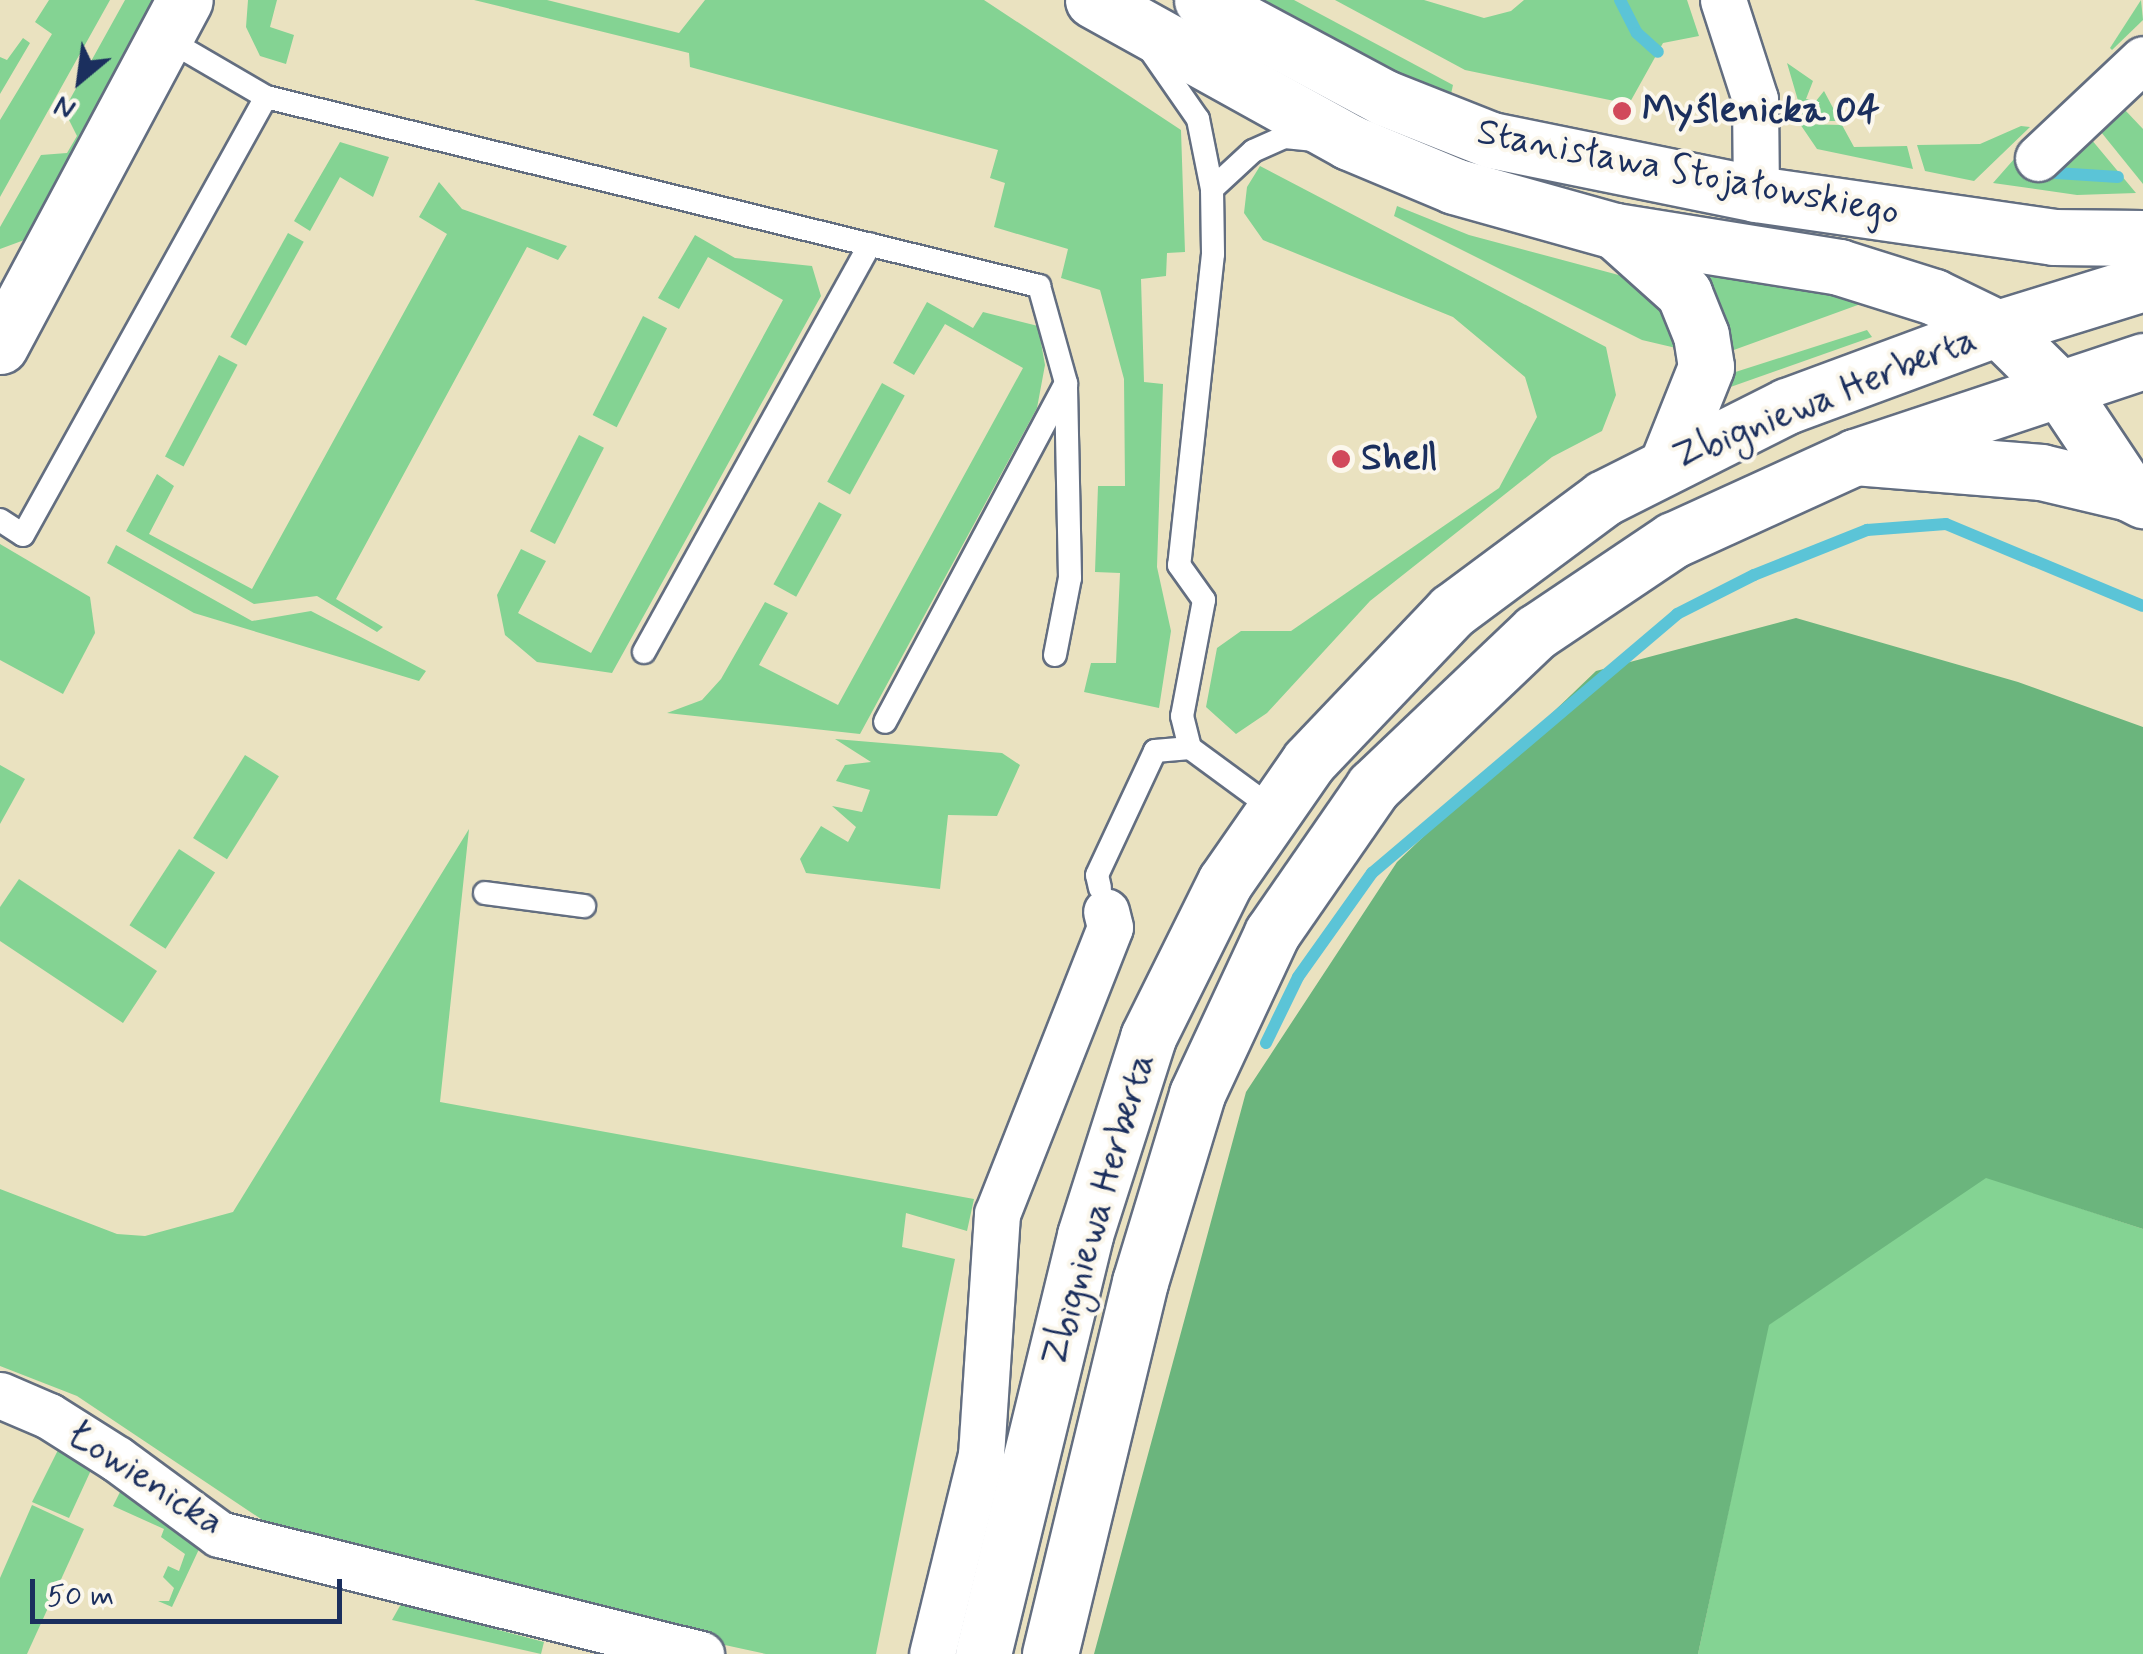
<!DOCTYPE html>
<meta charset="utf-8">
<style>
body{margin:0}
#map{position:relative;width:2143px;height:1654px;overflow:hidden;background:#eae2c0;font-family:Mynerve,sans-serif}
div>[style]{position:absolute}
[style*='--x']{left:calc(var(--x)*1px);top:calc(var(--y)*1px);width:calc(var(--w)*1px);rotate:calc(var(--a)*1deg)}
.green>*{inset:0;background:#84d393;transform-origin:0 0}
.forest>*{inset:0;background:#6bb57d}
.stream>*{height:12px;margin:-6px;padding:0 6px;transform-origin:6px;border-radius:6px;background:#5bc4d7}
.roads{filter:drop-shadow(2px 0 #636e80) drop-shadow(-2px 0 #636e80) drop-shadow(0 2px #636e80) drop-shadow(0 -2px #636e80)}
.service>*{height:22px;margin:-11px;padding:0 11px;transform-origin:11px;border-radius:11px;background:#fff}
.minor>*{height:45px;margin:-22.5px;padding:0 22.5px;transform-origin:22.5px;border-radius:22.5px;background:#fff}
.tertiary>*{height:55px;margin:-27.5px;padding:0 27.5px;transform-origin:27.5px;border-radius:27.5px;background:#fff}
.secondary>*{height:55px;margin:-27.5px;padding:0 27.5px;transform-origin:27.5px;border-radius:27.5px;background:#fff}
.dots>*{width:28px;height:28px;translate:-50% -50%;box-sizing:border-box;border:5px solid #fbf7ec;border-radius:50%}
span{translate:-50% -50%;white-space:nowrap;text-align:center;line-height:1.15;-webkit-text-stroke:8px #fbf7ec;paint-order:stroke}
.poi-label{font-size:38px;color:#1b2f5e;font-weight:700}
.left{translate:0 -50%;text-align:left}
.street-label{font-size:38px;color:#1b2f5e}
.north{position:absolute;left:30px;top:30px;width:100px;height:100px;-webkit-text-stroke:8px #fbf7ec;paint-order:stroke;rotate:209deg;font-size:28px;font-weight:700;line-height:40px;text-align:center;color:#1b2f5e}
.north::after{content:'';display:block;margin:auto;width:35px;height:45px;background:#1b2f5e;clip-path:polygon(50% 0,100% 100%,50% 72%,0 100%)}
.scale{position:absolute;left:30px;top:1579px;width:312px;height:45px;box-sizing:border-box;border:5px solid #1b2f5e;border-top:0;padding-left:12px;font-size:30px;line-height:35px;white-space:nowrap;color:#1b2f5e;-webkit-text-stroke:8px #fbf7ec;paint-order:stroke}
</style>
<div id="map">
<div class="green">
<i style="clip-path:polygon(49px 0,110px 0,0 197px,0 120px,52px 34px,35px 22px)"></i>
<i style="clip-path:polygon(125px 0,160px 0,27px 239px,0 249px,0 227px,41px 155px,67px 153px,77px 136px,64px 110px)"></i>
<i style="clip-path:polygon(248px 0,277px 0,270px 27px,294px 35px,286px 64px,260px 56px,246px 27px)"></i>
<i style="clip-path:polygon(474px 0,547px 0,679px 33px,705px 0,984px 0,1181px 130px,1185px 252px,1167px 253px,1166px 276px,1141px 279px,1144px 382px,1163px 384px,1157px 567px,1171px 631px,1159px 708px,1084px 692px,1091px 663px,1116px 663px,1120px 573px,1095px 572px,1098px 486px,1125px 486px,1124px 379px,1100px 290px,1061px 278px,1068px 249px,994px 227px,1005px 183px,990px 178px,998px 150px,690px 67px,689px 53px)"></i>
<i style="clip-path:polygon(1263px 0,1294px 0,1453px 85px,1451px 94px,1422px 89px)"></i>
<i style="clip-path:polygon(1335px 0,1424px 0,1484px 18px,1511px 11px,1524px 0,1687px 0,1699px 36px,1663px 43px,1629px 104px,1465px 70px)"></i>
<i style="clip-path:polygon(2141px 0,2143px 20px,2112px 50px,2110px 48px)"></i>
<i style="clip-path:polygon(23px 38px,30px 43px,0 94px,0 57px,7px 60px)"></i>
<i style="clip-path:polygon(1787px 63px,1813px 81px,1806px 99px,1816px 101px,1824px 91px,1840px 121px,1804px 121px)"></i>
<i style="clip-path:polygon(2125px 110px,2143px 129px,2143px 184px,2101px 132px)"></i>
<i style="clip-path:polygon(1800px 124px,1842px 125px,1854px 147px,1907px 146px,1913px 169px,1817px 149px)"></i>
<i style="clip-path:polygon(2021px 126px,2030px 127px,1974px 181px,1925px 171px,1917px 145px,1980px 144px)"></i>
<i style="clip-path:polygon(2091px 139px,2136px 193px,2077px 195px,1993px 183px,2015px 158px,2027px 170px,2053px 172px)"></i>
<i style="clip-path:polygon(340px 142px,389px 157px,373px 197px,340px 177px,310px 231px,294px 221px)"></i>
<i style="clip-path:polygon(1260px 166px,1606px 347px,1616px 395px,1602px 431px,1552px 457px,1370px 601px,1267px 713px,1236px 734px,1206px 707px,1217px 648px,1241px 631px,1291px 631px,1499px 488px,1537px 417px,1525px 377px,1453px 317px,1263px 240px,1244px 213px,1247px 187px)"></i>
<i style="clip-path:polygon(439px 182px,462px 209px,567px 246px,558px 260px,527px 247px,336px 599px,383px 627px,377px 632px,317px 596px,254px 604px,126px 531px,157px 474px,174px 486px,149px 534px,252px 589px,447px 234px,419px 217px)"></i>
<i style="clip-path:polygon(1397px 206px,1469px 235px,1656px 285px,1693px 352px,1642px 340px,1394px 216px)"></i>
<i style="left:288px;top:233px;width:18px;height:119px;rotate:29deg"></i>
<i style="clip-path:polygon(695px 235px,735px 258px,812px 266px,821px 296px,612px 673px,537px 662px,505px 635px,497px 595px,521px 549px,546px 561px,518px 613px,591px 653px,783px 300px,708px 257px,679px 309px,658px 298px)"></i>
<i style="clip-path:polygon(1707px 271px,1712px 273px,1866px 302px,1731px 351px)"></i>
<i style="clip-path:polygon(927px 302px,973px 328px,983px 312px,1038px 326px,1045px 365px,1037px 408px,860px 734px,667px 713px,702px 700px,721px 679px,765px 602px,788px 613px,759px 665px,838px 705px,1023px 368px,945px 324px,914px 375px,893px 363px)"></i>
<i style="left:643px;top:316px;width:27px;height:111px;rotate:27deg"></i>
<i style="clip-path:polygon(1867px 330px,1872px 337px,1722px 390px,1726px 375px)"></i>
<i style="left:219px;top:355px;width:21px;height:115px;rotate:28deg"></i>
<i style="left:882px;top:383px;width:26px;height:113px;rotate:29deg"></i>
<i style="left:579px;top:435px;width:28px;height:108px;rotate:27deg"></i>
<i style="left:819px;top:502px;width:26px;height:94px;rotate:29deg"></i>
<i style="clip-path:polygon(0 544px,90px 597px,95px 633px,63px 694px,0 660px)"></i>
<i style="clip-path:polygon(116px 545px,252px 621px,311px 611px,426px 671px,419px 681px,194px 613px,107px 563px)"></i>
<i style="clip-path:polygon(835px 739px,1002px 753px,1020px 765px,997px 816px,948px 815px,940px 889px,806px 873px,800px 859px,821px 826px,848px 842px,856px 827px,832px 806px,862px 812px,870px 790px,836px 781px,845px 765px,871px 762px)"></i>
<i style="left:245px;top:755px;width:40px;height:98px;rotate:32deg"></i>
<i style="clip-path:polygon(0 765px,25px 779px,0 824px)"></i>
<i style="clip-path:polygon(469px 829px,440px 1102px,974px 1199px,967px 1231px,906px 1213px,902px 1247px,955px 1259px,876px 1654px,766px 1654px,476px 1591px,478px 1574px,360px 1545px,358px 1556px,253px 1532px,261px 1519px,77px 1396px,0 1366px,0 1189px,117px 1234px,145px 1236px,233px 1212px)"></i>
<i style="left:179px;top:849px;width:43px;height:91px;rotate:33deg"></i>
<i style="clip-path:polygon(19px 879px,157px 971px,123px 1023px,0 941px,0 907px)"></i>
<i style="clip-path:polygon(1986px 1177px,2143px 1229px,2143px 1654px,1698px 1654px,1768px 1325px)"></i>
<i style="clip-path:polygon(60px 1446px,92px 1468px,69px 1518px,32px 1502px)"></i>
<i style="clip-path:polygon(122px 1488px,200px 1547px,172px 1607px,158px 1601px,169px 1601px,174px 1588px,163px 1577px,168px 1566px,179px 1571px,185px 1554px,161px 1537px,164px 1529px,113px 1506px)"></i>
<i style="clip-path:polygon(32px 1505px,84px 1529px,27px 1654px,0 1654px,0 1578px)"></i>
<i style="clip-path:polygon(401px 1604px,544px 1642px,541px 1654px,392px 1620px)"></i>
</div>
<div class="forest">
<i style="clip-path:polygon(1796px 618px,2018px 682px,2143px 727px,2143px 1229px,1986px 1178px,1769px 1325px,1698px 1654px,1094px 1654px,1246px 1092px,1397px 862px,1596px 671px)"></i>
</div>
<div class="stream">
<i style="--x:1620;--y:0;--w:37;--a:63"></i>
<i style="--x:1637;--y:33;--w:28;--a:42"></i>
<i style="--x:2056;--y:173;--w:62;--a:3.7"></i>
<i style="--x:1266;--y:1043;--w:73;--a:-64.1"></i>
<i style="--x:1298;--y:977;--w:128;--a:-54.6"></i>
<i style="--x:1372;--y:873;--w:400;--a:-40.3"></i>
<i style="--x:1677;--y:614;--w:86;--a:-26.9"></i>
<i style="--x:1754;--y:575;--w:122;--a:-21.7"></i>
<i style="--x:1867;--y:530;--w:79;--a:-4.3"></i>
<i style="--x:1946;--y:524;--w:213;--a:22.6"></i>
</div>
<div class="roads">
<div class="service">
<i style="--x:165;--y:38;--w:117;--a:30.3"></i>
<i style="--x:266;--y:97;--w:796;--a:13.74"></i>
<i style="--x:1039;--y:286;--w:101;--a:74.4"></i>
<i style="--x:1066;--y:383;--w:384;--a:118.1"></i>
<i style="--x:1150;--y:50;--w:84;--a:55.2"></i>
<i style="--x:1198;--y:119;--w:71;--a:78.7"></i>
<i style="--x:1212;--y:189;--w:65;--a:89.1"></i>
<i style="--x:1213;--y:254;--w:313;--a:96.2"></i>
<i style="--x:1179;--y:565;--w:43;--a:54.5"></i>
<i style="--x:1204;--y:600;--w:118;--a:100.7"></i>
<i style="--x:1182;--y:716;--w:33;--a:76"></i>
<i style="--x:1190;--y:748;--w:103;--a:36.3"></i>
<i style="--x:1212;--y:189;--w:56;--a:-42.8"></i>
<i style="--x:1253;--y:151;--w:35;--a:-24"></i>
<i style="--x:1285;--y:137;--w:30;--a:6"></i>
<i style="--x:0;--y:520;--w:27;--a:33"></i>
<i style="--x:23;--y:535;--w:501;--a:-60.98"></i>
<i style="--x:644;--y:652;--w:466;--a:-61"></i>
<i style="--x:1055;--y:655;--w:78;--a:-79"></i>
<i style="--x:1070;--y:578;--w:191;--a:-91.2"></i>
<i style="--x:1100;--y:888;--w:13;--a:-103"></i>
<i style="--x:1097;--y:875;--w:137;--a:-64.9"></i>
<i style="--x:1155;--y:751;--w:35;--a:-5"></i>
<i style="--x:485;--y:893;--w:100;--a:7.5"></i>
</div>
<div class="minor">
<i style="--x:1723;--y:0;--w:104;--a:72.1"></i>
<i style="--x:1755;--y:99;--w:95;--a:89.4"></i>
<i style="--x:2038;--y:158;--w:144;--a:-43.3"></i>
<i style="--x:0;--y:1395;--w:53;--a:23.2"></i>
<i style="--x:49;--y:1416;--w:80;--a:32.3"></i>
<i style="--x:117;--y:1459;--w:127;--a:36.3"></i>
<i style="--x:219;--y:1534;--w:497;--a:14"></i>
<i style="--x:932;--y:1654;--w:205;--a:-76.2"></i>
<i style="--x:981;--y:1455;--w:242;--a:-86.2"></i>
<i style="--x:997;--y:1214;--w:308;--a:-68.5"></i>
<i style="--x:1110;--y:927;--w:16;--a:-104"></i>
</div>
<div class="tertiary">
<i style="--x:1093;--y:0;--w:293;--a:29"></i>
<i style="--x:1349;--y:142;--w:114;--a:22.7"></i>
<i style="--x:1454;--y:186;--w:167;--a:15.6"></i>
<i style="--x:1615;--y:231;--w:227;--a:9.1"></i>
<i style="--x:1839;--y:267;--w:100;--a:17.5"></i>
<i style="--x:1934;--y:297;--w:71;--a:25.8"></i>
<i style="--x:1998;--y:328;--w:86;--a:44.5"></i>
<i style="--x:2059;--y:388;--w:126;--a:56.3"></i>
<i style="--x:2129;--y:493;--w:16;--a:27"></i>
<i style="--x:1202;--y:0;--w:208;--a:28.2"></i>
<i style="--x:1385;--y:98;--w:114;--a:21.6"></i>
<i style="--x:1491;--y:140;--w:270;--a:11.5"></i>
<i style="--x:1756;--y:194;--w:300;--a:8.2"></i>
<i style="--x:2053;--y:237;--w:90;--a:0.6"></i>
<i style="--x:1615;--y:231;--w:93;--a:41.9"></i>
<i style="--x:1684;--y:293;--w:45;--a:68"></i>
<i style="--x:1701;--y:335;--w:32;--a:81"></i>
<i style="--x:1706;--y:367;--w:102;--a:111.8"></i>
<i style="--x:0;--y:346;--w:392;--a:-61.9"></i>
<i style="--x:1855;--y:457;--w:187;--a:4.6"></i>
<i style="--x:2041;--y:472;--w:90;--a:13.4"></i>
</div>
<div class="secondary">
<i style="--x:983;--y:1654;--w:431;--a:-76.3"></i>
<i style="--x:1085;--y:1235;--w:208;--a:-72.3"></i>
<i style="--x:1148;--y:1037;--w:173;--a:-63.6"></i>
<i style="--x:1225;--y:882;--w:147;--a:-55.2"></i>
<i style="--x:1309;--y:761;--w:207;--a:-46.4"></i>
<i style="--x:1452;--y:611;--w:189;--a:-36.6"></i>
<i style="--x:1604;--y:498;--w:205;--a:-26.7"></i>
<i style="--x:1787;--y:406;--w:225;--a:-20.3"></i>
<i style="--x:1998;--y:328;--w:152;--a:-17.2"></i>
<i style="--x:1050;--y:1654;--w:383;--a:-76.4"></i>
<i style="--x:1140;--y:1282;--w:196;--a:-73.1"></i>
<i style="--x:1197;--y:1094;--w:178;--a:-65"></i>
<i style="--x:1272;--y:933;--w:178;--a:-55.3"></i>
<i style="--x:1373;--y:787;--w:225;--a:-43.6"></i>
<i style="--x:1536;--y:632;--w:165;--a:-33.9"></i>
<i style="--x:1673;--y:540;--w:200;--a:-24.5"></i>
<i style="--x:1855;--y:457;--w:304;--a:-18.4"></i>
</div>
</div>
<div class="dots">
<i style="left:1622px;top:111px;background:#d1495b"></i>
<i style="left:1341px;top:459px;background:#d1495b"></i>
</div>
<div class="poi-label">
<span class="left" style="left:1642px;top:111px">Myślenicka 04</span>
<span class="left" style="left:1361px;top:459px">Shell</span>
</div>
<div class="street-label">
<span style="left:1688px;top:173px;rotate:11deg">Stanisława Stojałowskiego</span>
<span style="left:1825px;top:399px;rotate:-22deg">Zbigniewa Herberta</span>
<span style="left:1099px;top:1210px;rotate:-74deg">Zbigniewa Herberta</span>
<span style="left:145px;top:1479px;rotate:33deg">Łowienicka</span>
</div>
<div class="north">N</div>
<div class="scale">50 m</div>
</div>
